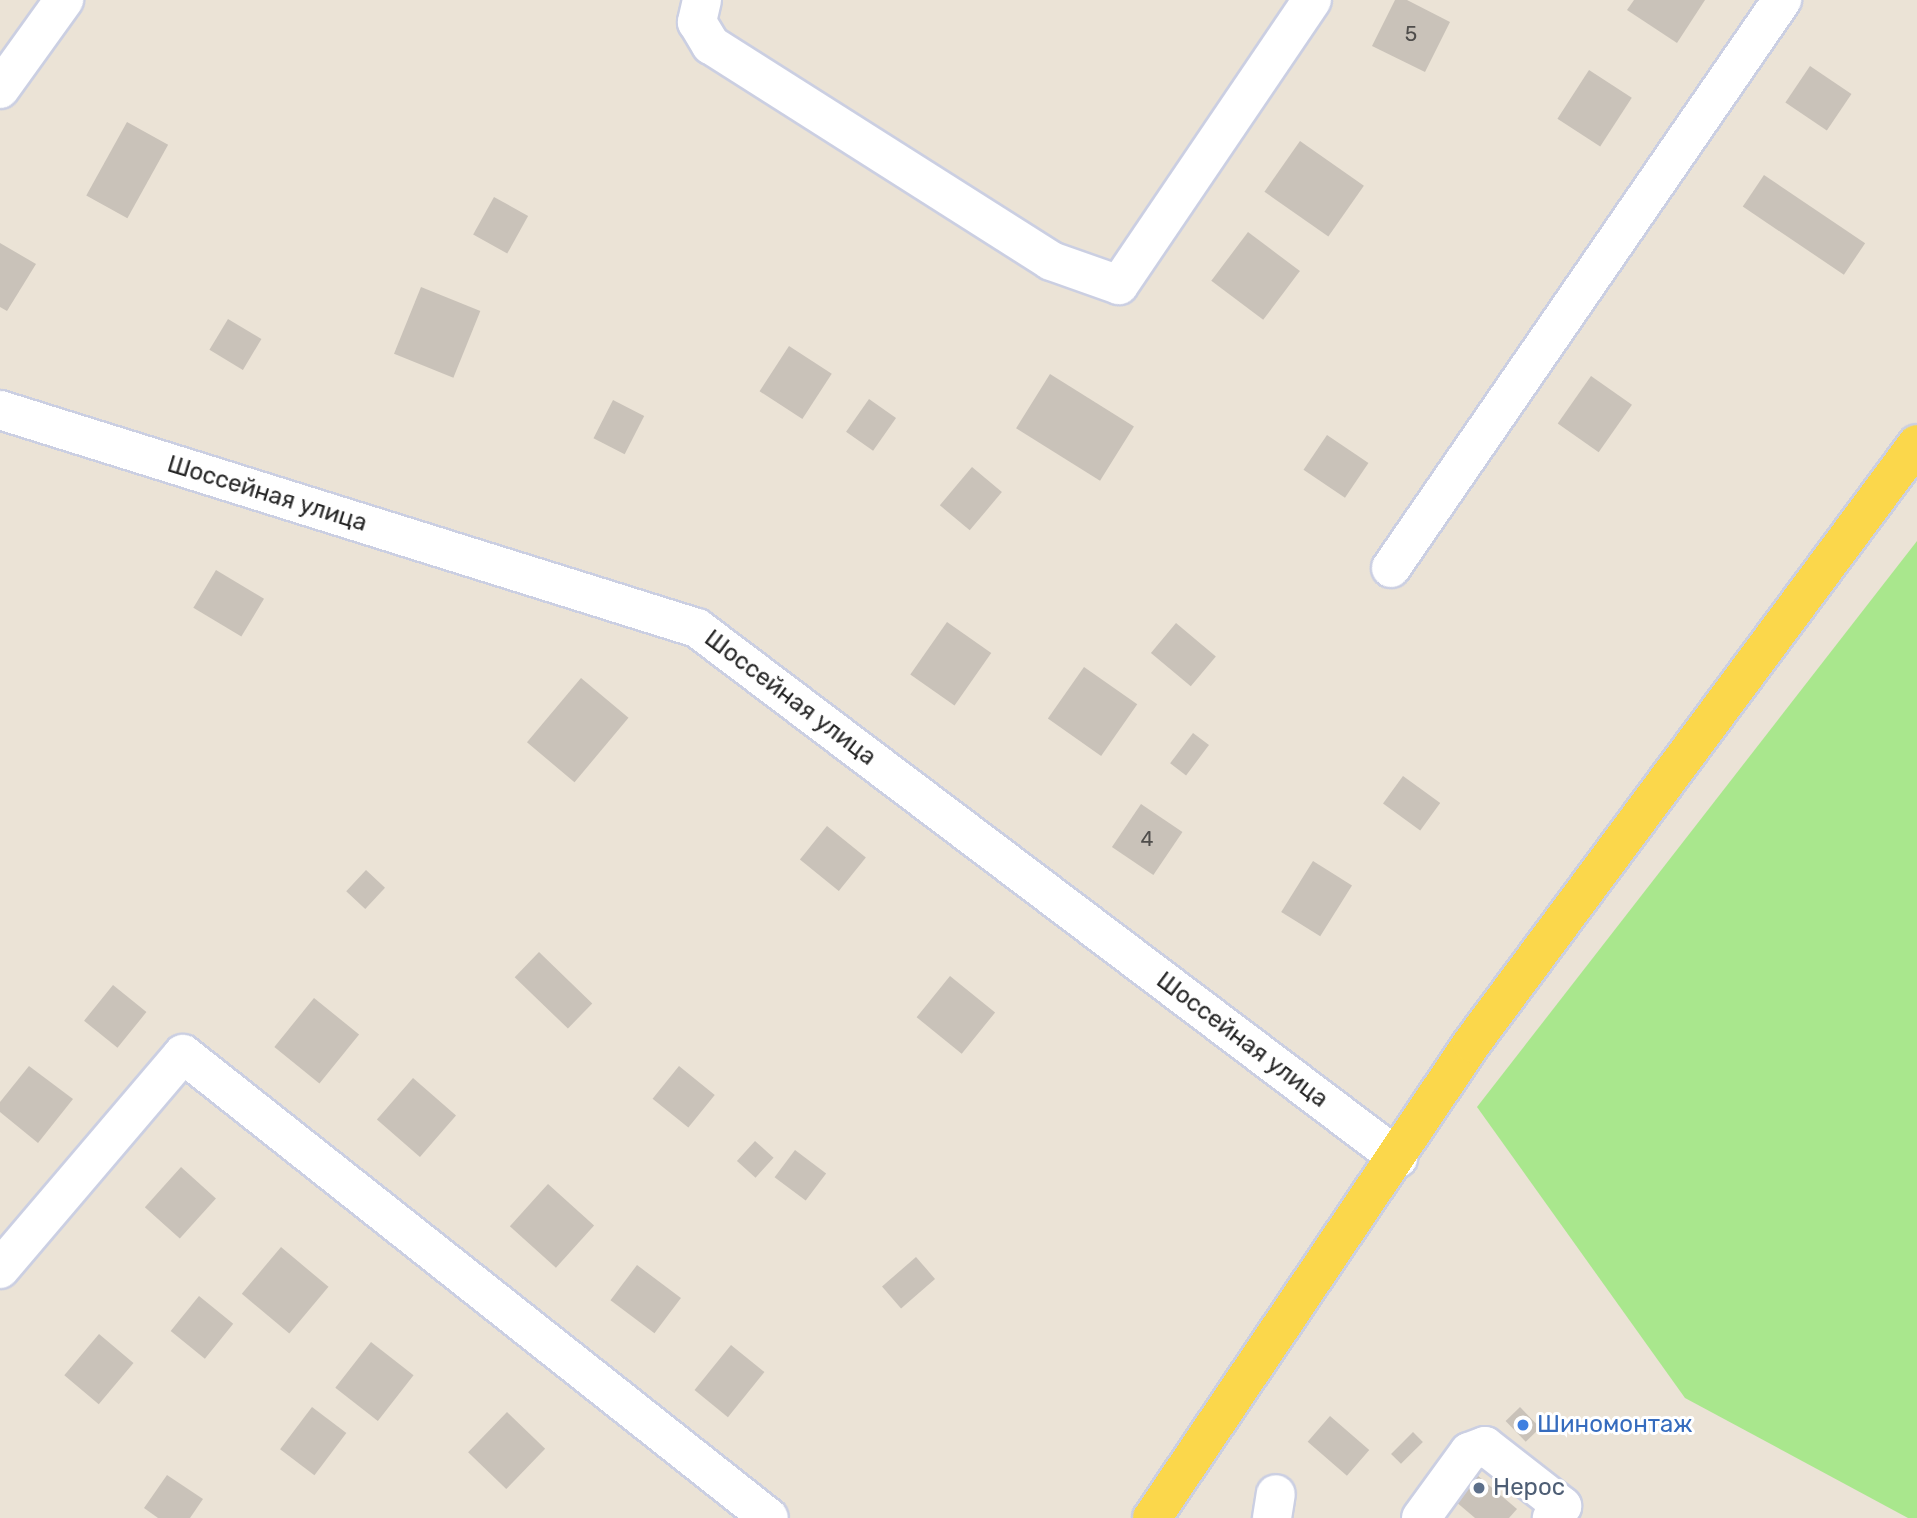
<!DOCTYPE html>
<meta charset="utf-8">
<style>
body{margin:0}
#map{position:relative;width:1917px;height:1518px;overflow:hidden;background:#ebe3d6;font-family:Rubik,sans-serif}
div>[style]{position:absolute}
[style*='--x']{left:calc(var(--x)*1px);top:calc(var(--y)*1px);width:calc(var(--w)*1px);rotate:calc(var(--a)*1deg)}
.green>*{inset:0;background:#a9e78d}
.building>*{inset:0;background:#c9c2b9;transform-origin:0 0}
.roads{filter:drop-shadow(2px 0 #cbcfe2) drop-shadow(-2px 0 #cbcfe2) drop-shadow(0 2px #cbcfe2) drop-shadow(0 -2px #cbcfe2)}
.minor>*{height:38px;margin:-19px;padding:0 19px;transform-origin:19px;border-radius:19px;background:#fff}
.major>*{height:38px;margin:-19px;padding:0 19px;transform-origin:19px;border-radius:19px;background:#fbd74b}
.dots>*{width:19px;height:19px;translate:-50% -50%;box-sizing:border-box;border:4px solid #fff;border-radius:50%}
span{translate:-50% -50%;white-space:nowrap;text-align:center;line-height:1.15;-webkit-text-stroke:6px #fff;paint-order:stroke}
.number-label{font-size:21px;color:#4f4d4b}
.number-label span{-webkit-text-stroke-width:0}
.street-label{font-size:24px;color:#262626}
.shop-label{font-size:24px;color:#366cbe}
.left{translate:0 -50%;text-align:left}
.service-label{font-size:24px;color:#4e5e75}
</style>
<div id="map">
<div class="green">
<i style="clip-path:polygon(1917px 541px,1917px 1518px,1908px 1518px,1685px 1398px,1477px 1107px)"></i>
</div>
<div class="building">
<i style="clip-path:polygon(1395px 0,1407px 0,1450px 22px,1425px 72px,1372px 46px)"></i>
<i style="clip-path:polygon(1634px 0,1705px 0,1677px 43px,1627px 10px)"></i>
<i style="left:1810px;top:66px;width:50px;height:44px;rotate:34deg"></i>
<i style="left:1589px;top:70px;width:51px;height:58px;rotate:33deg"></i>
<i style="left:127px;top:122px;width:47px;height:84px;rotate:29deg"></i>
<i style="left:1300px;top:141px;width:78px;height:62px;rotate:35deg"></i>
<i style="left:1764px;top:175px;width:122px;height:38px;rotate:34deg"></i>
<i style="left:494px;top:197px;width:39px;height:43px;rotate:29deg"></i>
<i style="left:1248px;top:232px;width:65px;height:61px;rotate:37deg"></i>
<i style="clip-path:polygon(0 243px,36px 264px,7px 311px,0 307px)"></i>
<i style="left:421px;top:287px;width:64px;height:72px;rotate:22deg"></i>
<i style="left:228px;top:319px;width:39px;height:36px;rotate:31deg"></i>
<i style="left:789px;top:346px;width:51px;height:54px;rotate:33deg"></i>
<i style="left:1050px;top:374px;width:99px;height:64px;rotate:32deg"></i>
<i style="left:1591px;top:376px;width:50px;height:58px;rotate:35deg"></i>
<i style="left:869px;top:399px;width:33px;height:40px;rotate:35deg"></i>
<i style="left:613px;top:400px;width:35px;height:43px;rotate:27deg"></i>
<i style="left:1327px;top:435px;width:50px;height:42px;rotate:34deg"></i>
<i style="left:972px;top:467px;width:39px;height:50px;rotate:40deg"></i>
<i style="left:216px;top:570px;width:56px;height:44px;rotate:31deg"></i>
<i style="left:947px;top:622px;width:54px;height:64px;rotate:35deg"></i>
<i style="left:1176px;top:623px;width:52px;height:39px;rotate:40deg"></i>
<i style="left:1084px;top:667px;width:65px;height:63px;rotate:35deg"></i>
<i style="left:581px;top:678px;width:62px;height:84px;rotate:40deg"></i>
<i style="left:1193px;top:733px;width:20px;height:38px;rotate:37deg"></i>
<i style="left:1403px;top:776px;width:46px;height:34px;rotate:36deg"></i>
<i style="left:1141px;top:804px;width:50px;height:52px;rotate:34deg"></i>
<i style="left:827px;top:826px;width:50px;height:43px;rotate:39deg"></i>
<i style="left:1313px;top:861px;width:46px;height:60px;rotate:32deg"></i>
<i style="left:366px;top:870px;width:26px;height:29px;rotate:43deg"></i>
<i style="left:539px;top:952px;width:74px;height:35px;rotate:44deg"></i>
<i style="left:950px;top:976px;width:58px;height:53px;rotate:39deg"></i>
<i style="left:113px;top:985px;width:43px;height:46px;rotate:39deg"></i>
<i style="left:314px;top:998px;width:58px;height:63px;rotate:39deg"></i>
<i style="clip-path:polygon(29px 1066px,73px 1099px,38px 1143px,0 1112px,0 1102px)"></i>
<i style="left:679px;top:1066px;width:46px;height:42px;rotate:39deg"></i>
<i style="left:413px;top:1078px;width:57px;height:55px;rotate:41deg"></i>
<i style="left:755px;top:1141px;width:25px;height:27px;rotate:42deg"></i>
<i style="left:795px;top:1150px;width:39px;height:34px;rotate:37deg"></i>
<i style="left:181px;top:1167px;width:47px;height:54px;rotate:42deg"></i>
<i style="left:548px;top:1184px;width:62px;height:57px;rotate:42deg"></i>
<i style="left:281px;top:1247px;width:62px;height:61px;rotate:40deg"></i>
<i style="left:916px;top:1257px;width:29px;height:45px;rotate:49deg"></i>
<i style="left:637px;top:1265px;width:55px;height:44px;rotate:37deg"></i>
<i style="left:199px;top:1296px;width:44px;height:45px;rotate:39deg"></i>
<i style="left:99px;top:1334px;width:45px;height:54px;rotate:40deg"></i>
<i style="left:371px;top:1342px;width:54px;height:58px;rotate:38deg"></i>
<i style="left:731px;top:1345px;width:43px;height:58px;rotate:39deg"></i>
<i style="left:312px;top:1407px;width:43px;height:53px;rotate:37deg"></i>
<i style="left:1520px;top:1407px;width:29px;height:20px;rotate:46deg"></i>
<i style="left:507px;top:1412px;width:53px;height:56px;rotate:44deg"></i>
<i style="left:1330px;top:1416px;width:52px;height:34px;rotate:41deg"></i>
<i style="left:1413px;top:1432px;width:14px;height:31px;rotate:45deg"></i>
<i style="clip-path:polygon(167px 1475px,203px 1499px,190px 1518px,158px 1518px,144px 1508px)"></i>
<i style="clip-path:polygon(1477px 1475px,1517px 1509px,1509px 1518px,1475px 1518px,1455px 1501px)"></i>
</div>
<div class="roads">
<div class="minor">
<i style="--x:702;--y:0;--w:23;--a:103"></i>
<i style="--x:697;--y:22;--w:27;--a:59"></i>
<i style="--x:711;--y:45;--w:403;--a:32.4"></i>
<i style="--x:1051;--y:261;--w:72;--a:19.4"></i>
<i style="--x:1119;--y:285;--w:344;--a:-55.9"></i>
<i style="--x:0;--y:89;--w:110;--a:-54.3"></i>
<i style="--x:0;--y:410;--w:730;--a:17.37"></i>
<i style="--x:697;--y:628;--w:879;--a:37.09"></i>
<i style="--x:1391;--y:568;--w:690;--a:-55.46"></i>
<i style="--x:0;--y:1269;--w:282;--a:-49.6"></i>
<i style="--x:183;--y:1054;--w:747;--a:38.37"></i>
<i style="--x:1272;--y:1518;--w:24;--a:-81"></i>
<i style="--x:1421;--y:1518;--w:82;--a:-54"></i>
<i style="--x:1469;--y:1452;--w:17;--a:-21"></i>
<i style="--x:1485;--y:1446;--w:98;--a:37.9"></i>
<i style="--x:1562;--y:1506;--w:16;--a:130"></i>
</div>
<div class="major">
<i style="--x:1152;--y:1518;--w:573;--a:-56.03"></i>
<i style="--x:1472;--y:1043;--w:746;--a:-53.39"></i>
</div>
</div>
<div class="dots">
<i style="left:1523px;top:1425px;background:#3f7fe0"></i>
<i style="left:1479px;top:1488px;background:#5c6f8a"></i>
</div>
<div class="number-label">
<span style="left:1411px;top:34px">5</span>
<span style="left:1147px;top:839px">4</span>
</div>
<div class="street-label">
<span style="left:267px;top:494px;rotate:17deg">Шоссейная улица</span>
<span style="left:790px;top:698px;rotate:37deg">Шоссейная улица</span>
<span style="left:1242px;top:1040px;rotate:37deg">Шоссейная улица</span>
</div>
<div class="shop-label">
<span class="left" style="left:1537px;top:1425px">Шиномонтаж</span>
</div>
<div class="service-label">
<span class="left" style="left:1493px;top:1488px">Нерос</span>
</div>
</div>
